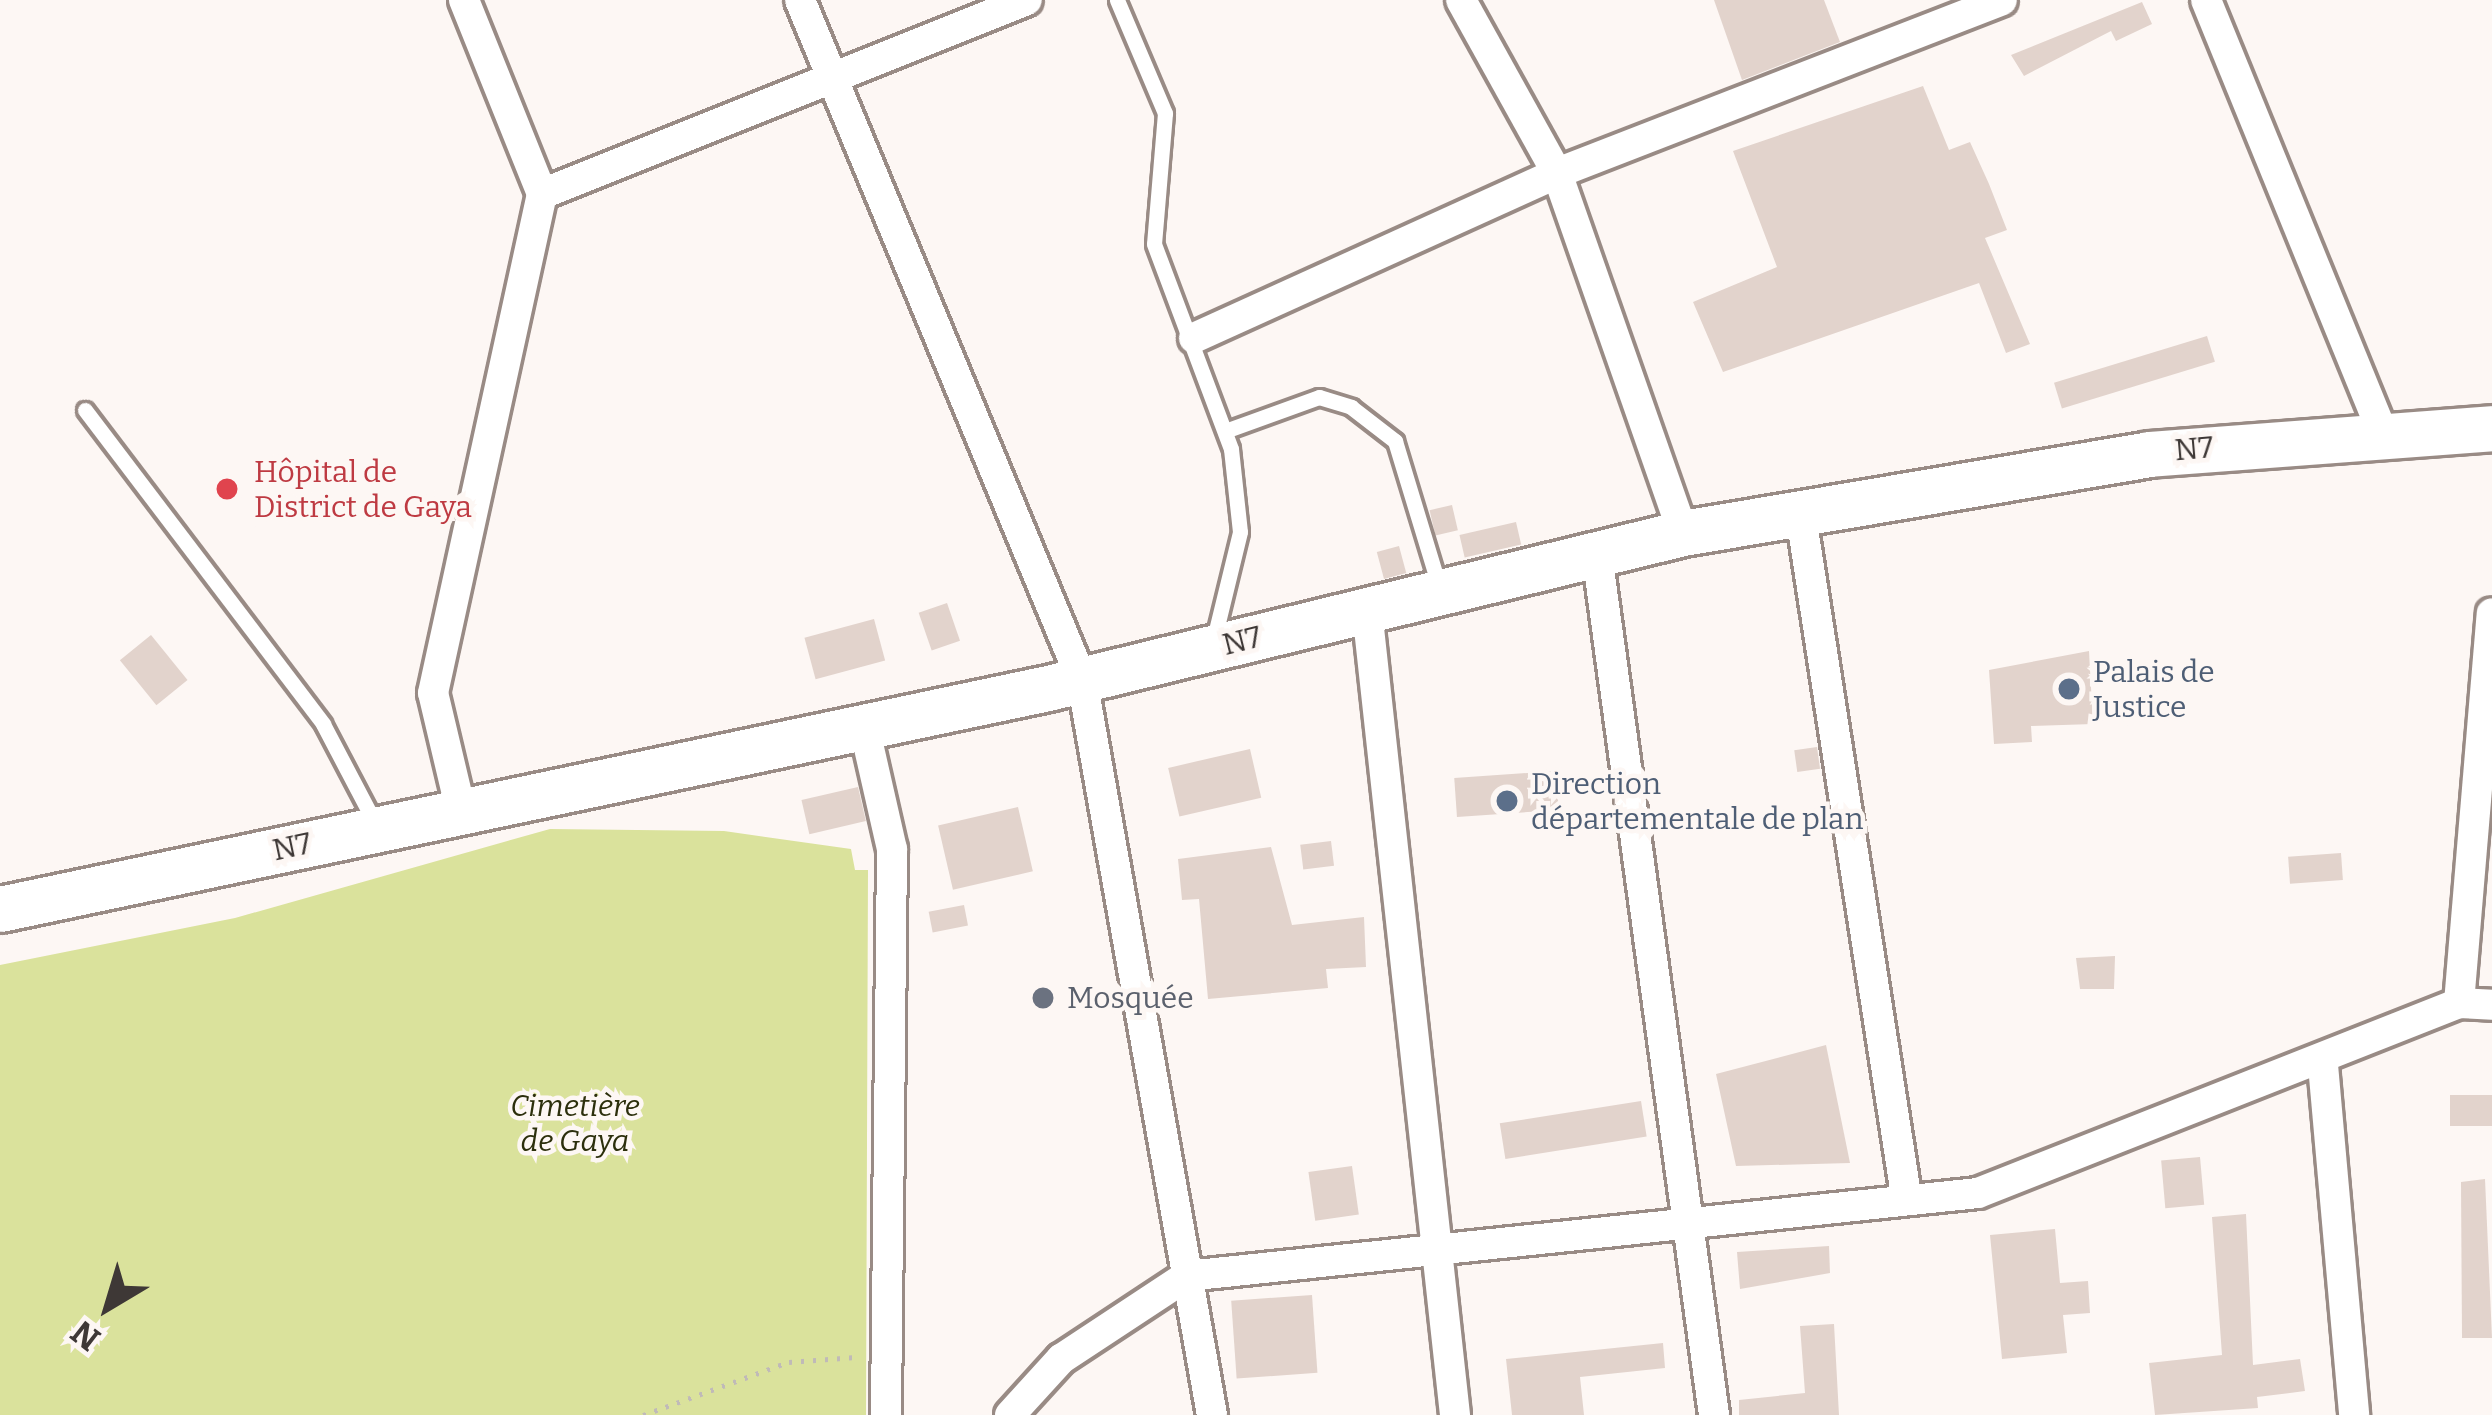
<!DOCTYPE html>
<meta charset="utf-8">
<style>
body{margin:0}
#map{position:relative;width:2492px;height:1415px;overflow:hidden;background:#fdf7f4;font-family:Bitter,serif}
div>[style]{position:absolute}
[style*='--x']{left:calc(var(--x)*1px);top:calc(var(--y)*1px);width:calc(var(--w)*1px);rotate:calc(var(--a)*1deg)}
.green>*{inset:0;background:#dae29c}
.building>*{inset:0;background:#e2d3cc;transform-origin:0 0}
.path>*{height:4.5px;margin-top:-2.25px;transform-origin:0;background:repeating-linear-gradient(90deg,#c0bab8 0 3px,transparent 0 12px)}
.roads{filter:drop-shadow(3px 0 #998b85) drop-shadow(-3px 0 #998b85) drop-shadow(0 3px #998b85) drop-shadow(0 -3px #998b85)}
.lane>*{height:15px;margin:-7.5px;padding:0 7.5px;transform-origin:7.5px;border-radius:7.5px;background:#fff}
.street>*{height:30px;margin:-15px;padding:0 15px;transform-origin:15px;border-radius:15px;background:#fff}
.primary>*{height:45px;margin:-22.5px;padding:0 22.5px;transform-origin:22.5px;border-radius:22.5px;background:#fff}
.dots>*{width:33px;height:33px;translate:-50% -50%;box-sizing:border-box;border:6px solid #fdf7f4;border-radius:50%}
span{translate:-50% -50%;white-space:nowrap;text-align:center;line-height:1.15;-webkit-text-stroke:9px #fdf7f4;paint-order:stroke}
.street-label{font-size:30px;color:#3e3836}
.health-label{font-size:30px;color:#be3a42}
.left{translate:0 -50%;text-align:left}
.service-label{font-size:30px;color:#4e5e75}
.worship-label{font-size:30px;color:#5b616d}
.park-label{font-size:30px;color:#2c2f0c;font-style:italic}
.north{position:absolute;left:48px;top:1247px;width:120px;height:120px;-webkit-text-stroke:9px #fdf7f4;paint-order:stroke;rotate:218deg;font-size:33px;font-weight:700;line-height:48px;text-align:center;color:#3e3836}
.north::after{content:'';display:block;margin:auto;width:42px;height:54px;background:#3e3836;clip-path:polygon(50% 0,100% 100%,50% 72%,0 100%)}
</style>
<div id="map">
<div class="green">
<i style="clip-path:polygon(550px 829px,724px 831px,851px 849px,855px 870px,868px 870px,866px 1415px,0 1415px,0 965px,235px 918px)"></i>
</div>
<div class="building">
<i style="clip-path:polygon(1714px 0,1824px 0,1840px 42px,1742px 80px)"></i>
<i style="clip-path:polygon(2142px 2px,2152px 24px,2116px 41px,2111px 31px,2024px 76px,2011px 55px)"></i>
<i style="clip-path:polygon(1923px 86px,1949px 150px,1970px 142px,1989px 184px,2007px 230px,1985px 238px,2030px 344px,2006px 353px,1979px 283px,1723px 372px,1693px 302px,1777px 267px,1733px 151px)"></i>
<i style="left:2207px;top:336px;width:27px;height:160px;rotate:73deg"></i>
<i style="left:1452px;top:505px;width:26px;height:23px;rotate:77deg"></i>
<i style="left:1516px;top:522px;width:23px;height:58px;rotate:77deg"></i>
<i style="left:1399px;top:546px;width:28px;height:23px;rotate:75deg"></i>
<i style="left:947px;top:603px;width:40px;height:30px;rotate:71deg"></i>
<i style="left:874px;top:619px;width:43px;height:72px;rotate:75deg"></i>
<i style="left:151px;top:635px;width:58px;height:40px;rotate:51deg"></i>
<i style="clip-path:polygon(2089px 651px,2093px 724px,2031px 726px,2032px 742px,1994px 744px,1989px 670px)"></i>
<i style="left:1817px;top:747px;width:22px;height:23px;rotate:82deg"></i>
<i style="left:1250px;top:749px;width:50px;height:84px;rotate:77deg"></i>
<i style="left:1556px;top:771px;width:39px;height:102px;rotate:86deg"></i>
<i style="left:858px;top:787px;width:35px;height:58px;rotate:77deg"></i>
<i style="left:1018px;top:807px;width:66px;height:82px;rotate:77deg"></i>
<i style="left:1331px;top:841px;width:25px;height:31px;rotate:83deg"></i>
<i style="clip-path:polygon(1271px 847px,1292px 925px,1364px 917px,1366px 967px,1326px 969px,1328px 988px,1208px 999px,1199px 899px,1182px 900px,1178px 859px)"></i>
<i style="left:2341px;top:853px;width:27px;height:53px;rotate:86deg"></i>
<i style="left:964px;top:905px;width:21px;height:36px;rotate:79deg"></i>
<i style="clip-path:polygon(2115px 956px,2114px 989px,2080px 989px,2076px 958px)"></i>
<i style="clip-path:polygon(1826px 1045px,1850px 1163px,1736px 1166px,1716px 1074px)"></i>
<i style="left:2492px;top:1095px;width:31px;height:42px;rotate:90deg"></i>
<i style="left:1641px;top:1101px;width:36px;height:143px;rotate:81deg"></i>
<i style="left:2200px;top:1157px;width:48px;height:39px;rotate:85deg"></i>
<i style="left:1352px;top:1166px;width:49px;height:44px;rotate:82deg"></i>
<i style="clip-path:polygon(2485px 1179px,2492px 1338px,2462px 1338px,2461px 1182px)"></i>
<i style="clip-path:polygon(2246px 1214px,2253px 1365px,2300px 1359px,2305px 1391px,2257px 1397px,2258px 1408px,2155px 1415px,2149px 1363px,2222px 1355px,2212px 1217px)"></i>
<i style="clip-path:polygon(2055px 1229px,2060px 1283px,2088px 1281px,2090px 1313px,2063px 1315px,2067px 1353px,2002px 1359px,1990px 1235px)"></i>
<i style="clip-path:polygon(1829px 1246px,1830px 1273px,1740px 1289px,1737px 1252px)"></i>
<i style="left:1312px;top:1295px;width:78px;height:81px;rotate:86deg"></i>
<i style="clip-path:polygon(1834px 1324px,1839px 1415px,1739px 1415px,1739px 1400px,1805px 1393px,1800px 1326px)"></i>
<i style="clip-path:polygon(1663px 1343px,1665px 1368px,1580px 1377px,1584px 1415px,1512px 1415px,1506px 1359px)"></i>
</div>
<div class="path">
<i style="--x:643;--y:1415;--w:155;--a:-20"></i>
<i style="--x:789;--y:1362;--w:67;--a:-4.3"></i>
</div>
<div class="roads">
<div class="lane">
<i style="--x:1117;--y:0;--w:123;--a:67"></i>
<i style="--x:1165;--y:113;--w:131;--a:94.8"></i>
<i style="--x:1154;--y:244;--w:219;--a:69.4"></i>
<i style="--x:1231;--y:449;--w:83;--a:83.8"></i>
<i style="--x:1240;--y:532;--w:110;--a:103.7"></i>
<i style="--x:85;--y:410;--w:394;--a:52.8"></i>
<i style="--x:323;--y:724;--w:114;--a:62.3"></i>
<i style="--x:1225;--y:431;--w:100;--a:-19.9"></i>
<i style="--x:1319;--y:397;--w:34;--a:17"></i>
<i style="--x:1351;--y:407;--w:56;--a:37.7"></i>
<i style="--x:1395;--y:441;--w:155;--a:73.1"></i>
</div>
<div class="street">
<i style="--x:800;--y:0;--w:736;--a:67.48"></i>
<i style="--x:1082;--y:680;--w:746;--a:79.97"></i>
<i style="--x:1461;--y:0;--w:198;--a:61"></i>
<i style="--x:1557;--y:173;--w:381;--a:70.7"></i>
<i style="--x:2206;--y:0;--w:466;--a:67.8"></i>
<i style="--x:542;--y:194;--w:522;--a:-21.8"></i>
<i style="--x:1194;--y:338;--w:399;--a:-24.4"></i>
<i style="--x:1557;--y:173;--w:477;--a:-21.2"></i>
<i style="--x:1801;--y:516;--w:687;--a:81.21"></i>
<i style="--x:1597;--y:554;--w:869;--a:82.26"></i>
<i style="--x:1367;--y:610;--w:810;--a:83.76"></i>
<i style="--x:864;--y:726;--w:126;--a:77.2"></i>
<i style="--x:892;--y:849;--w:566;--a:90.61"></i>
<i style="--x:461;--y:811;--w:121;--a:-103.3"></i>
<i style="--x:433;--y:693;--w:511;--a:-77.68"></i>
<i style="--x:542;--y:194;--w:209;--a:-111.9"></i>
<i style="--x:2459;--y:1003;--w:391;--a:-85.2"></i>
<i style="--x:2323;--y:1065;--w:351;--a:84.9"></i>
<i style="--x:1010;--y:1415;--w:76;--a:-47.7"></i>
<i style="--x:1061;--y:1359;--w:151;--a:-33.4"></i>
<i style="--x:1187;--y:1276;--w:795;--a:-5.99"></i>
<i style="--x:1978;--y:1193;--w:517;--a:-21.55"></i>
<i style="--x:2459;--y:1003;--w:33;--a:3"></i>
</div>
<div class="primary">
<i style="--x:0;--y:909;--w:1071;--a:-11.91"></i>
<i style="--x:1048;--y:688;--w:654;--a:-13.72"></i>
<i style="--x:1683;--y:533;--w:473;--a:-9.6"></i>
<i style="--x:2149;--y:454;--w:344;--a:-4.3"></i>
</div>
</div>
<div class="dots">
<i style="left:227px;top:489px;background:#e0444e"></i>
<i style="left:2069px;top:689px;background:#5c6f8a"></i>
<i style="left:1507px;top:801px;background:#5c6f8a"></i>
<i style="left:1043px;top:998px;background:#6b7280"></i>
</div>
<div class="street-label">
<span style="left:2194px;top:449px;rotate:-5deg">N7</span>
<span style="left:1242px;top:641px;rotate:-14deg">N7</span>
<span style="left:292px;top:847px;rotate:-12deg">N7</span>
</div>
<div class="health-label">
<span class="left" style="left:254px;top:489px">Hôpital de<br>District de Gaya</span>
</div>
<div class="service-label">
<span class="left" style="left:2093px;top:689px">Palais de<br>Justice</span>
<span class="left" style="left:1531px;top:801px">Direction<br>départementale de plan</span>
</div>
<div class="worship-label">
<span class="left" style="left:1067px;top:998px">Mosquée</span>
</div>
<div class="park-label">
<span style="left:575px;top:1123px">Cimetière<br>de Gaya</span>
</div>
<div class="north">N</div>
</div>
